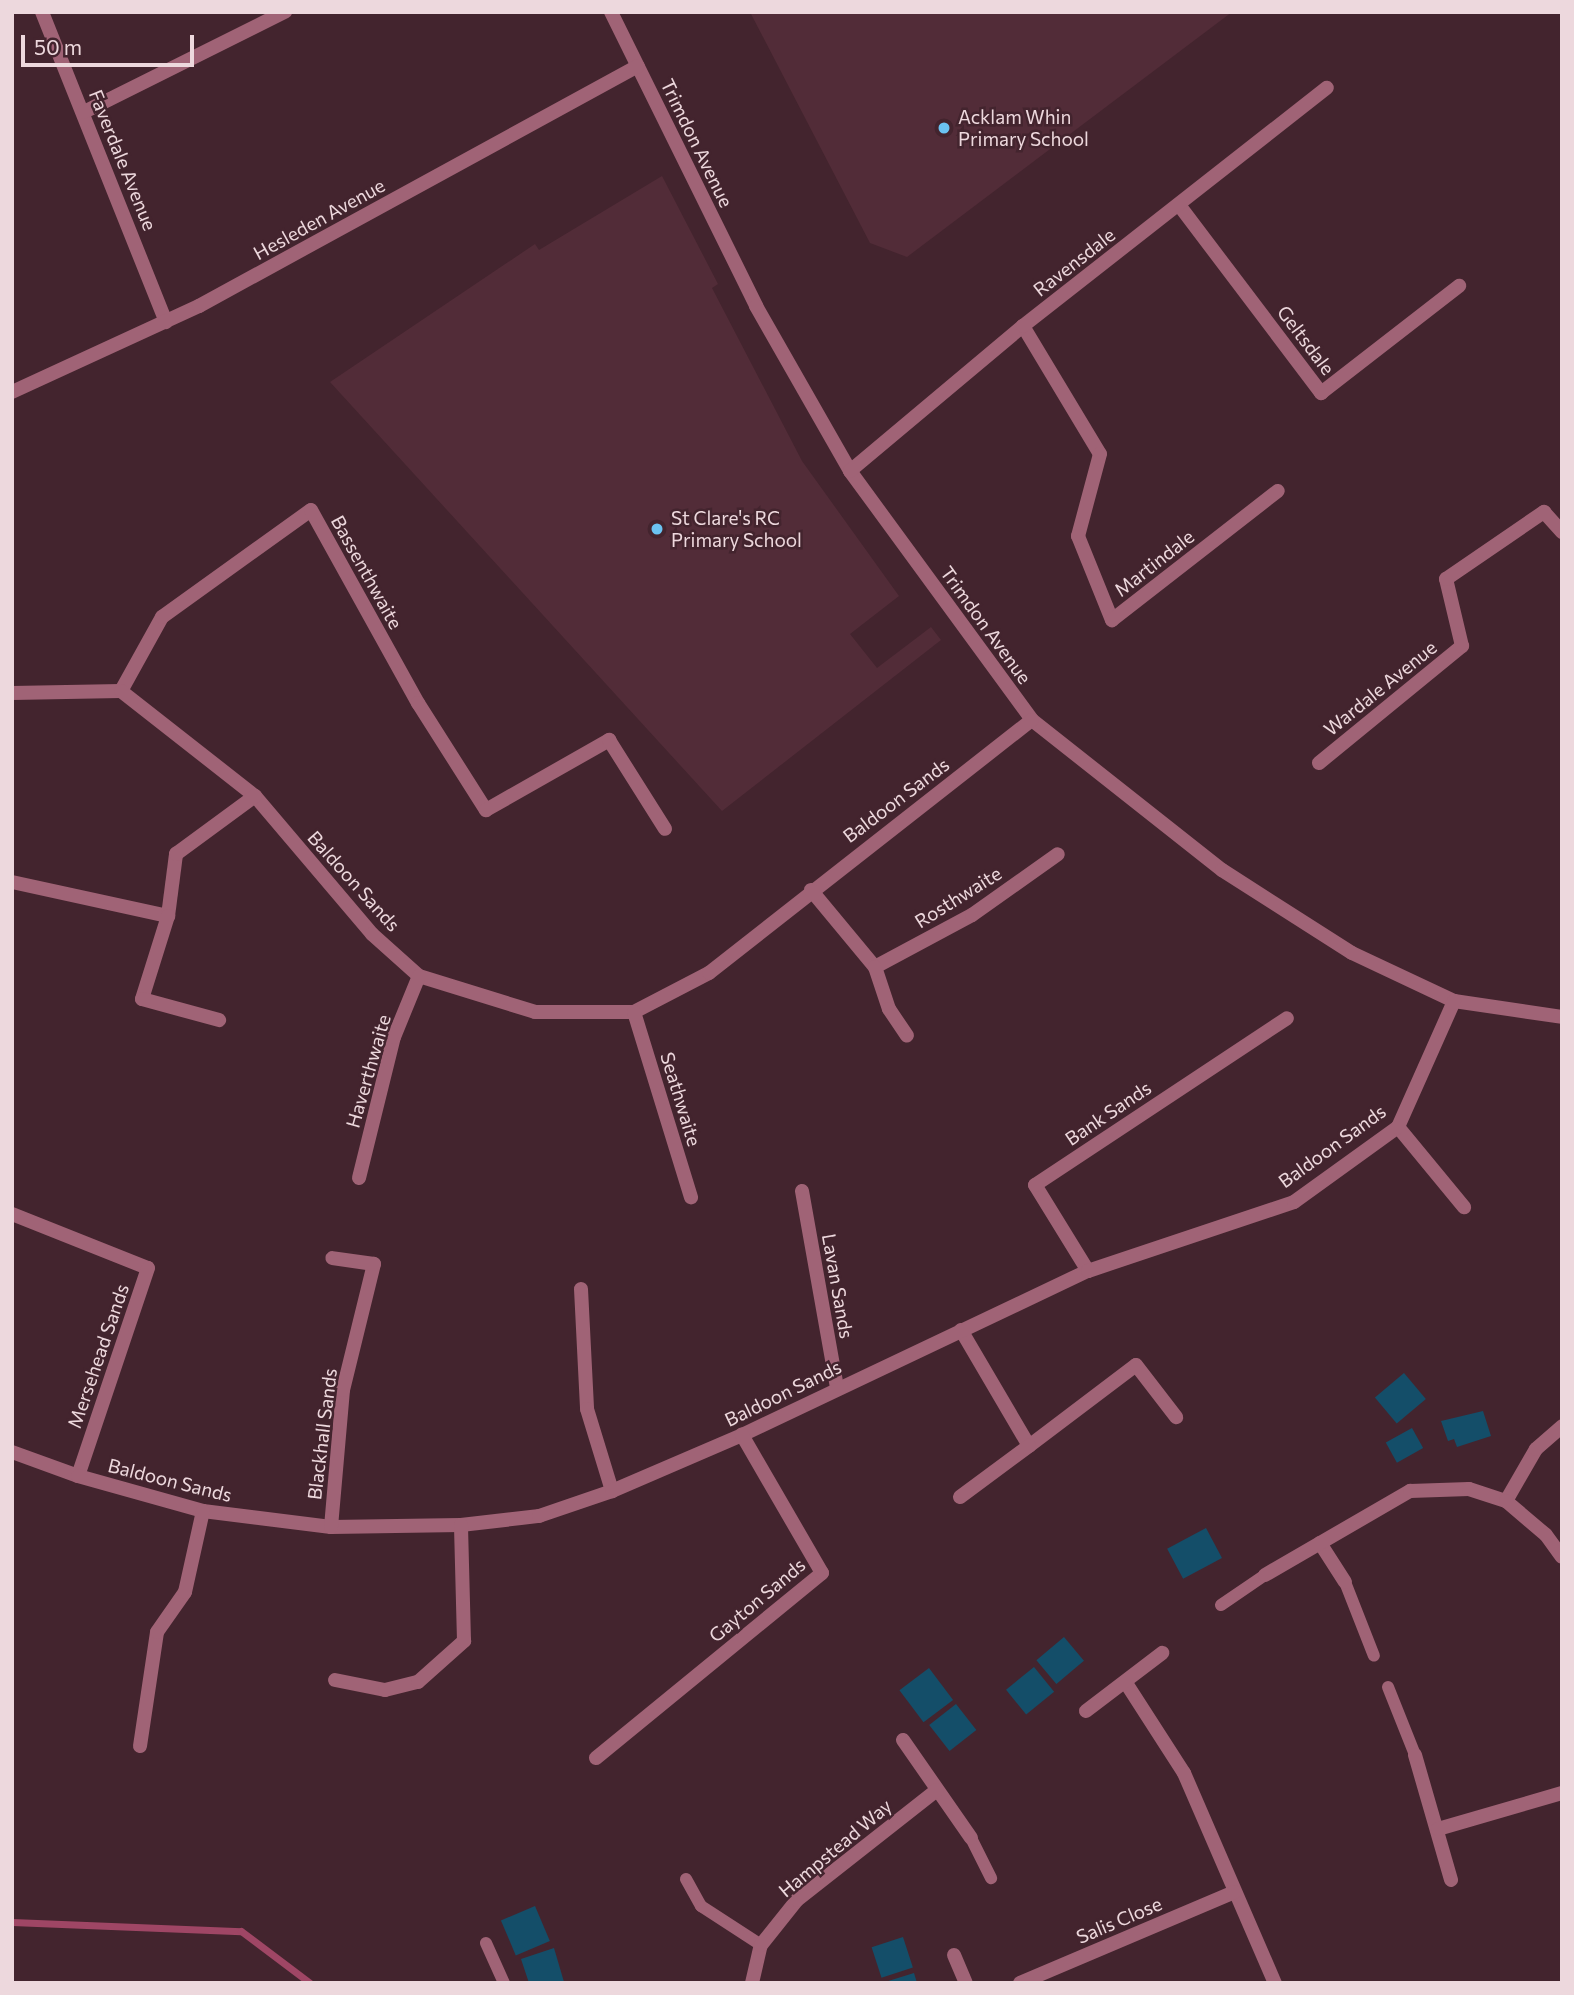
<!DOCTYPE html>
<style>
body{margin:0}
#map{position:relative;width:1574px;height:1995px;overflow:hidden;background:#43242e;font-family:Commissioner,sans-serif}
div>[style]{position:absolute}
[style*='--x']{left:calc(var(--x)*1px);top:calc(var(--y)*1px);width:calc(var(--w)*1px);rotate:calc(var(--a)*1deg)}
.built>*{inset:0;background:#522c38}
.stream>*{height:7px;margin:-3.5px;padding:0 3.5px;transform-origin:3.5px;border-radius:3.5px;background:#9f4665}
.building>*{inset:0;background:#144e69;transform-origin:0 0}
.lane>*{height:12px;margin:-6px;padding:0 6px;transform-origin:6px;border-radius:6px;background:#a06376}
.street>*{height:14px;margin:-7px;padding:0 7px;transform-origin:7px;border-radius:7px;background:#a06376}
.dots>*{width:19px;height:19px;translate:-50% -50%;box-sizing:border-box;border:4px solid #43242e;border-radius:50%}
span{translate:-50% -50%;white-space:nowrap;text-align:center;line-height:1.15;-webkit-text-stroke:5px #43242e;paint-order:stroke}
.poi-label{font-size:19px;color:#edd8dd}
.left{translate:0 -50%;text-align:left}
.street-label{font-size:19px;color:#edd8dd}
.frame{position:absolute;inset:0;border:14px solid #edd8dd;pointer-events:none}
.scale{position:absolute;left:21px;top:35px;width:173px;height:32px;box-sizing:border-box;border:4px solid #edd8dd;border-top:0;padding-left:9px;font-size:21px;line-height:24px;white-space:nowrap;color:#edd8dd;-webkit-text-stroke:5px #43242e;paint-order:stroke}
</style>
<div id="map">
<div class="built">
<i style="clip-path:polygon(750px 12px,1232px 12px,907px 257px,870px 243px)"></i>
<i style="clip-path:polygon(662px 176px,718px 284px,712px 288px,802px 461px,899px 596px,850px 634px,877px 668px,931px 627px,941px 640px,722px 811px,330px 382px,535px 244px,539px 250px)"></i>
</div>
<div class="stream">
<i style="--x:12;--y:1922;--w:229;--a:2.3"></i>
<i style="--x:241;--y:1931;--w:86;--a:37"></i>
</div>
<div class="building">
<i style="left:1404px;top:1373px;width:34px;height:38px;rotate:50deg"></i>
<i style="clip-path:polygon(1483px 1411px,1491px 1436px,1457px 1447px,1454px 1439px,1448px 1441px,1441px 1421px)"></i>
<i style="left:1412px;top:1428px;width:23px;height:30px;rotate:61deg"></i>
<i style="left:1206px;top:1528px;width:34px;height:44px;rotate:62deg"></i>
<i style="left:1064px;top:1637px;width:31px;height:36px;rotate:50deg"></i>
<i style="left:1034px;top:1667px;width:32px;height:36px;rotate:51deg"></i>
<i style="left:929px;top:1668px;width:40px;height:37px;rotate:53deg"></i>
<i style="left:956px;top:1704px;width:33px;height:34px;rotate:52deg"></i>
<i style="left:535px;top:1906px;width:38px;height:37px;rotate:67deg"></i>
<i style="left:903px;top:1937px;width:32px;height:33px;rotate:72deg"></i>
<i style="clip-path:polygon(554px 1948px,564px 1982px,529px 1983px,521px 1959px)"></i>
<i style="clip-path:polygon(914px 1973px,917px 1983px,885px 1983px,885px 1982px)"></i>
</div>
<div class="lane">
<i style="--x:1345;--y:1582;--w:79;--a:68.6"></i>
<i style="--x:1221;--y:1605;--w:53;--a:-34.3"></i>
<i style="--x:1388;--y:1687;--w:73;--a:68.3"></i>
<i style="--x:971;--y:1838;--w:45;--a:63.4"></i>
<i style="--x:686;--y:1879;--w:31;--a:61"></i>
<i style="--x:701;--y:1906;--w:72;--a:33"></i>
<i style="--x:486;--y:1943;--w:44;--a:65.8"></i>
</div>
<div class="street">
<i style="--x:42;--y:12;--w:334;--a:68.2"></i>
<i style="--x:611;--y:12;--w:328;--a:63.7"></i>
<i style="--x:756;--y:306;--w:190;--a:60.3"></i>
<i style="--x:850;--y:471;--w:308;--a:53.8"></i>
<i style="--x:1032;--y:720;--w:242;--a:38.3"></i>
<i style="--x:1222;--y:870;--w:154;--a:32.6"></i>
<i style="--x:1352;--y:953;--w:113;--a:25.2"></i>
<i style="--x:1454;--y:1001;--w:109;--a:8.4"></i>
<i style="--x:84;--y:112;--w:225;--a:-26.5"></i>
<i style="--x:1179;--y:205;--w:236;--a:52.9"></i>
<i style="--x:1321;--y:393;--w:175;--a:-37.8"></i>
<i style="--x:1023;--y:326;--w:149;--a:59"></i>
<i style="--x:1100;--y:454;--w:85;--a:105"></i>
<i style="--x:1078;--y:536;--w:91;--a:68"></i>
<i style="--x:1112;--y:620;--w:210;--a:-37.9"></i>
<i style="--x:12;--y:392;--w:206;--a:-24.7"></i>
<i style="--x:199;--y:306;--w:500;--a:-28.67"></i>
<i style="--x:850;--y:471;--w:226;--a:-40"></i>
<i style="--x:1023;--y:326;--w:386;--a:-38.1"></i>
<i style="--x:121;--y:691;--w:85;--a:-61"></i>
<i style="--x:162;--y:617;--w:183;--a:-35.7"></i>
<i style="--x:311;--y:510;--w:221;--a:61"></i>
<i style="--x:418;--y:703;--w:127;--a:57.6"></i>
<i style="--x:486;--y:810;--w:142;--a:-29.6"></i>
<i style="--x:609;--y:740;--w:105;--a:57.8"></i>
<i style="--x:12;--y:693;--w:109;--a:-1.1"></i>
<i style="--x:121;--y:691;--w:170;--a:38.1"></i>
<i style="--x:255;--y:796;--w:181;--a:49.7"></i>
<i style="--x:372;--y:934;--w:63;--a:41.8"></i>
<i style="--x:419;--y:976;--w:121;--a:17.2"></i>
<i style="--x:535;--y:1012;--w:99;--a:0"></i>
<i style="--x:634;--y:1012;--w:85;--a:-27.5"></i>
<i style="--x:709;--y:973;--w:410;--a:-38.1"></i>
<i style="--x:1319;--y:763;--w:185;--a:-39.3"></i>
<i style="--x:1462;--y:646;--w:69;--a:-103.4"></i>
<i style="--x:1446;--y:579;--w:119;--a:-34.4"></i>
<i style="--x:1544;--y:512;--w:27;--a:48"></i>
<i style="--x:12;--y:882;--w:160;--a:12.3"></i>
<i style="--x:168;--y:916;--w:63;--a:-82.6"></i>
<i style="--x:176;--y:854;--w:98;--a:-36.3"></i>
<i style="--x:811;--y:890;--w:100;--a:50.3"></i>
<i style="--x:875;--y:967;--w:110;--a:-28.2"></i>
<i style="--x:972;--y:915;--w:105;--a:-35.3"></i>
<i style="--x:168;--y:916;--w:87;--a:107.4"></i>
<i style="--x:142;--y:999;--w:80;--a:15.3"></i>
<i style="--x:875;--y:967;--w:44;--a:71.6"></i>
<i style="--x:889;--y:1009;--w:32;--a:56"></i>
<i style="--x:634;--y:1012;--w:194;--a:72.9"></i>
<i style="--x:1398;--y:1127;--w:104;--a:50.5"></i>
<i style="--x:359;--y:1178;--w:145;--a:-76.1"></i>
<i style="--x:394;--y:1037;--w:66;--a:-67.7"></i>
<i style="--x:802;--y:1191;--w:199;--a:79.9"></i>
<i style="--x:12;--y:1214;--w:146;--a:21.7"></i>
<i style="--x:148;--y:1268;--w:219;--a:108.6"></i>
<i style="--x:1088;--y:1271;--w:101;--a:-121.6"></i>
<i style="--x:1035;--y:1185;--w:302;--a:-33.5"></i>
<i style="--x:581;--y:1289;--w:120;--a:87.1"></i>
<i style="--x:587;--y:1409;--w:86;--a:73"></i>
<i style="--x:961;--y:1330;--w:134;--a:59.6"></i>
<i style="--x:1029;--y:1446;--w:134;--a:-37.1"></i>
<i style="--x:1136;--y:1365;--w:66;--a:52.4"></i>
<i style="--x:12;--y:1452;--w:70;--a:20"></i>
<i style="--x:78;--y:1476;--w:130;--a:15.6"></i>
<i style="--x:203;--y:1511;--w:129;--a:7.1"></i>
<i style="--x:331;--y:1527;--w:130;--a:-0.9"></i>
<i style="--x:461;--y:1525;--w:79;--a:-6.6"></i>
<i style="--x:539;--y:1516;--w:77;--a:-18.9"></i>
<i style="--x:612;--y:1491;--w:142;--a:-23.3"></i>
<i style="--x:742;--y:1435;--w:383;--a:-25.4"></i>
<i style="--x:1088;--y:1271;--w:217;--a:-18.5"></i>
<i style="--x:1294;--y:1202;--w:128;--a:-35.8"></i>
<i style="--x:1398;--y:1127;--w:138;--a:-66"></i>
<i style="--x:960;--y:1497;--w:86;--a:-36.5"></i>
<i style="--x:1506;--y:1501;--w:60;--a:-60"></i>
<i style="--x:1536;--y:1449;--w:35;--a:-41"></i>
<i style="--x:331;--y:1527;--w:138;--a:-85"></i>
<i style="--x:343;--y:1390;--w:130;--a:-76.2"></i>
<i style="--x:374;--y:1264;--w:42;--a:-171.9"></i>
<i style="--x:1320;--y:1543;--w:46;--a:57.3"></i>
<i style="--x:1265;--y:1575;--w:168;--a:-30.1"></i>
<i style="--x:1410;--y:1491;--w:59;--a:-1.9"></i>
<i style="--x:1469;--y:1489;--w:39;--a:18"></i>
<i style="--x:1506;--y:1501;--w:52;--a:40.4"></i>
<i style="--x:1546;--y:1535;--w:27;--a:54"></i>
<i style="--x:335;--y:1680;--w:51;--a:11.3"></i>
<i style="--x:385;--y:1690;--w:34;--a:-14"></i>
<i style="--x:418;--y:1682;--w:62;--a:-41.7"></i>
<i style="--x:464;--y:1641;--w:116;--a:-91.5"></i>
<i style="--x:1126;--y:1683;--w:107;--a:57.2"></i>
<i style="--x:1184;--y:1773;--w:229;--a:66.6"></i>
<i style="--x:1086;--y:1711;--w:96;--a:-37.3"></i>
<i style="--x:903;--y:1740;--w:119;--a:55.2"></i>
<i style="--x:140;--y:1746;--w:115;--a:-81.5"></i>
<i style="--x:157;--y:1632;--w:49;--a:-55"></i>
<i style="--x:185;--y:1592;--w:83;--a:-77.5"></i>
<i style="--x:1415;--y:1755;--w:130;--a:73.9"></i>
<i style="--x:596;--y:1758;--w:292;--a:-39.3"></i>
<i style="--x:822;--y:1573;--w:160;--a:-120.1"></i>
<i style="--x:1438;--y:1829;--w:129;--a:-16.2"></i>
<i style="--x:954;--y:1955;--w:30;--a:67"></i>
<i style="--x:752;--y:1983;--w:39;--a:-77"></i>
<i style="--x:761;--y:1945;--w:58;--a:-51.3"></i>
<i style="--x:797;--y:1900;--w:178;--a:-38.2"></i>
<i style="--x:1020;--y:1983;--w:233;--a:-23"></i>
</div>
<div class="dots">
<i style="left:944px;top:128px;background:#6bc3f2"></i>
<i style="left:657px;top:529px;background:#6bc3f2"></i>
</div>
<div class="poi-label">
<span class="left" style="left:958px;top:128px">Acklam Whin<br>Primary School</span>
<span class="left" style="left:671px;top:529px">St Clare's RC<br>Primary School</span>
</div>
<div class="street-label">
<span style="left:697px;top:143px;rotate:64deg">Trimdon Avenue</span>
<span style="left:123px;top:160px;rotate:68deg">Faverdale Avenue</span>
<span style="left:319px;top:219px;rotate:-29deg">Hesleden Avenue</span>
<span style="left:1074px;top:262px;rotate:-38deg">Ravensdale</span>
<span style="left:1306px;top:340px;rotate:53deg">Geltsdale</span>
<span style="left:1154px;top:563px;rotate:-38deg">Martindale</span>
<span style="left:367px;top:572px;rotate:61deg">Bassenthwaite</span>
<span style="left:986px;top:625px;rotate:54deg">Trimdon Avenue</span>
<span style="left:1380px;top:688px;rotate:-39deg">Wardale Avenue</span>
<span style="left:896px;top:800px;rotate:-37deg">Baldoon Sands</span>
<span style="left:354px;top:881px;rotate:48deg">Baldoon Sands</span>
<span style="left:958px;top:897px;rotate:-32deg">Rosthwaite</span>
<span style="left:368px;top:1071px;rotate:-74deg">Haverthwaite</span>
<span style="left:681px;top:1099px;rotate:73deg">Seathwaite</span>
<span style="left:1108px;top:1113px;rotate:-34deg">Bank Sands</span>
<span style="left:1332px;top:1146px;rotate:-36deg">Baldoon Sands</span>
<span style="left:838px;top:1286px;rotate:80deg">Lavan Sands</span>
<span style="left:98px;top:1356px;rotate:-71deg">Mersehead Sands</span>
<span style="left:783px;top:1393px;rotate:-26deg">Baldoon Sands</span>
<span style="left:322px;top:1434px;rotate:-83deg">Blackhall Sands</span>
<span style="left:170px;top:1480px;rotate:14deg">Baldoon Sands</span>
<span style="left:757px;top:1600px;rotate:-40deg">Gayton Sands</span>
<span style="left:835px;top:1848px;rotate:-40deg">Hampstead Way</span>
<span style="left:1119px;top:1920px;rotate:-23deg">Salis Close</span>
</div>
<div class="frame"></div>
<div class="scale">50 m</div>
</div>
